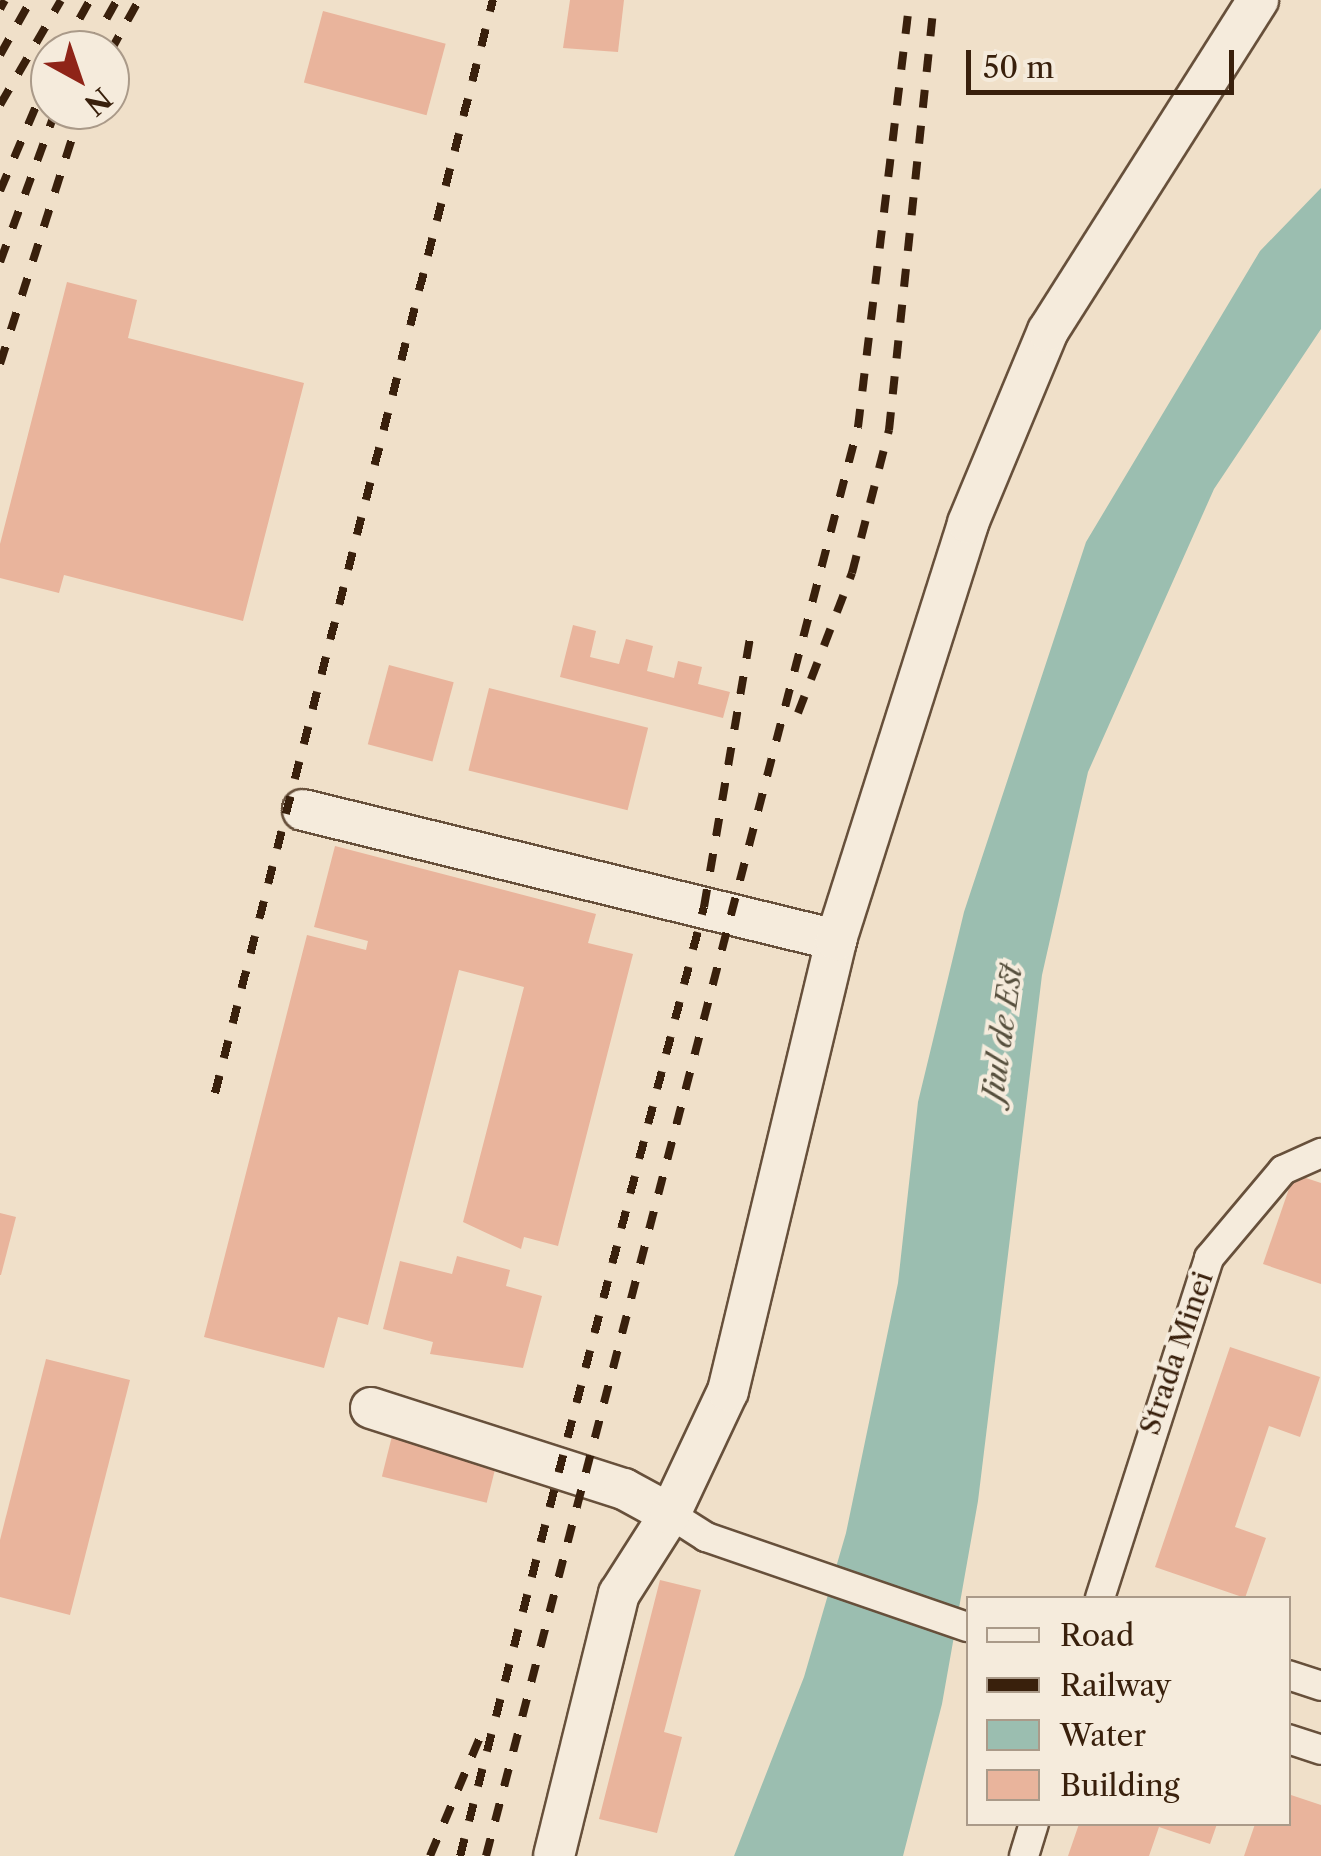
<!DOCTYPE html>
<style>
body{margin:0}
#map{position:relative;width:1321px;height:1856px;overflow:hidden;background:#f0e0c9;font-family:"Libre Caslon Text",serif}
div>[style]{position:absolute}
[style*='--x']{left:calc(var(--x)*1px);top:calc(var(--y)*1px);width:calc(var(--w)*1px);rotate:calc(var(--a)*1deg)}
.water>*{inset:0;background:#9bbeb0}
.building>*{inset:0;background:#e9b49c;transform-origin:0 0}
.roads{filter:drop-shadow(2px 0 #67503b) drop-shadow(-2px 0 #67503b) drop-shadow(0 2px #67503b) drop-shadow(0 -2px #67503b)}
.street>*{height:28px;margin:-14px;padding:0 14px;transform-origin:14px;border-radius:14px;background:#f5ebdc}
.secondary>*{height:40px;margin:-20px;padding:0 20px;transform-origin:20px;border-radius:20px;background:#f5ebdc}
.rail>*{height:8px;margin-top:-4px;transform-origin:0;background:repeating-linear-gradient(90deg,#39200c 0 18px,transparent 0 36px)}
span{translate:-50% -50%;white-space:nowrap;text-align:center;line-height:1.15;-webkit-text-stroke:8px #f5ebdc;paint-order:stroke}
.street-label{font-size:28px;color:#39200c}
.water-label{font-size:30px;color:#564f3d;font-style:italic}
.legend{position:absolute;left:966px;top:1596px;width:325px;height:230px;box-sizing:border-box;background:#f5ebdc;border:2px solid #aa9a89;margin:0;padding:12px 18px;list-style:none;font-size:30px;color:#39200c}
.legend li{display:flex;align-items:center;gap:20px;height:50px}
.legend b{width:50px;border:2px solid #aa9a89}
.north{position:absolute;left:30px;top:30px;width:100px;height:100px;box-sizing:border-box;background:#f5ebdc;border:2px solid #aa9a89;border-radius:50%;rotate:140deg;font-size:28px;font-weight:700;line-height:40px;text-align:center;color:#39200c}
.north::after{content:'';display:block;margin:auto;width:35px;height:45px;background:#8f2418;clip-path:polygon(50% 0,100% 100%,50% 72%,0 100%)}
.scale{position:absolute;left:966px;top:50px;width:268px;height:45px;box-sizing:border-box;border:5px solid #39200c;border-top:0;padding-left:12px;font-size:30px;line-height:35px;white-space:nowrap;color:#39200c;-webkit-text-stroke:8px #f5ebdc;paint-order:stroke}
</style>
<div id="map">
<div class="water">
<i style="clip-path:polygon(1321px 188px,1321px 329px,1214px 489px,1088px 772px,1042px 975px,978px 1501px,942px 1704px,903px 1856px,734px 1856px,804px 1677px,846px 1533px,898px 1283px,918px 1102px,964px 912px,1086px 542px,1260px 251px)"></i>
</div>
<div class="building">
<i style="clip-path:polygon(570px 0,624px 0,618px 52px,563px 48px)"></i>
<i style="left:323px;top:11px;width:127px;height:74px;rotate:15deg"></i>
<i style="clip-path:polygon(67px 282px,137px 300px,128px 338px,304px 383px,243px 621px,64px 575px,59px 593px,0 578px,0 544px)"></i>
<i style="clip-path:polygon(573px 625px,596px 631px,590px 657px,619px 664px,626px 639px,653px 646px,647px 671px,674px 678px,678px 661px,702px 667px,698px 684px,730px 692px,723px 718px,560px 677px)"></i>
<i style="left:389px;top:665px;width:67px;height:82px;rotate:15deg"></i>
<i style="left:489px;top:688px;width:164px;height:85px;rotate:14deg"></i>
<i style="clip-path:polygon(335px 846px,596px 914px,588px 943px,633px 954px,558px 1246px,524px 1237px,521px 1249px,463px 1222px,524px 987px,459px 970px,368px 1325px,338px 1317px,324px 1368px,204px 1337px,307px 935px,366px 950px,368px 941px,314px 927px)"></i>
<i style="clip-path:polygon(1294px 1174px,1321px 1183px,1321px 1284px,1263px 1264px)"></i>
<i style="clip-path:polygon(0 1213px,16px 1217px,1px 1275px,0 1275px)"></i>
<i style="clip-path:polygon(457px 1256px,510px 1270px,506px 1286px,542px 1296px,523px 1368px,430px 1354px,433px 1342px,383px 1329px,400px 1261px,452px 1274px)"></i>
<i style="clip-path:polygon(1230px 1347px,1320px 1377px,1300px 1437px,1269px 1426px,1235px 1527px,1266px 1538px,1245px 1598px,1155px 1567px)"></i>
<i style="clip-path:polygon(46px 1359px,130px 1380px,70px 1615px,0 1597px,0 1540px)"></i>
<i style="left:394px;top:1428px;width:108px;height:50px;rotate:14deg"></i>
<i style="clip-path:polygon(660px 1580px,701px 1590px,664px 1732px,682px 1737px,657px 1833px,599px 1819px)"></i>
<i style="clip-path:polygon(1288px 1794px,1321px 1805px,1321px 1856px,1244px 1856px,1255px 1824px,1288px 1824px)"></i>
<i style="clip-path:polygon(1079px 1824px,1217px 1824px,1210px 1844px,1159px 1827px,1149px 1856px,1068px 1856px)"></i>
</div>
<div class="roads">
<div class="street">
<i style="--x:670;--y:1514;--w:43;--a:32.6"></i>
<i style="--x:706;--y:1537;--w:277;--a:19"></i>
<i style="--x:1100;--y:1598;--w:357;--a:-72.2"></i>
<i style="--x:1209;--y:1258;--w:115;--a:-49.9"></i>
<i style="--x:1283;--y:1170;--w:42;--a:-24.1"></i>
<i style="--x:1288;--y:1675;--w:35;--a:18"></i>
<i style="--x:1288;--y:1739;--w:35;--a:18"></i>
<i style="--x:1024;--y:1856;--w:34;--a:-73"></i>
</div>
<div class="secondary">
<i style="--x:303;--y:810;--w:549;--a:13.71"></i>
<i style="--x:371;--y:1408;--w:266;--a:17.8"></i>
<i style="--x:624;--y:1489;--w:52;--a:28.5"></i>
<i style="--x:554;--y:1856;--w:270;--a:-76.1"></i>
<i style="--x:619;--y:1594;--w:95;--a:-57.5"></i>
<i style="--x:670;--y:1514;--w:136;--a:-64.8"></i>
<i style="--x:728;--y:1391;--w:464;--a:-76.5"></i>
<i style="--x:836;--y:940;--w:437;--a:-72.4"></i>
<i style="--x:968;--y:523;--w:208;--a:-67.4"></i>
<i style="--x:1048;--y:331;--w:392;--a:-57.6"></i>
</div>
</div>
<div class="rail">
<i style="--x:0;--y:9;--w:10;--a:-61"></i>
<i style="--x:62;--y:50;--w:57;--a:-60.8"></i>
<i style="--x:89;--y:50;--w:57;--a:-60.8"></i>
<i style="--x:110;--y:52;--w:60;--a:-60.9"></i>
<i style="--x:0;--y:55;--w:63;--a:-60.6"></i>
<i style="--x:0;--y:105;--w:121;--a:-59.8"></i>
<i style="--x:0;--y:191;--w:128;--a:-67"></i>
<i style="--x:0;--y:262;--w:162;--a:-69.8"></i>
<i style="--x:0;--y:364;--w:267;--a:-72.3"></i>
<i style="--x:798;--y:713;--w:150;--a:-68.9"></i>
<i style="--x:852;--y:573;--w:148;--a:-75.5"></i>
<i style="--x:889;--y:430;--w:432;--a:-84"></i>
<i style="--x:215;--y:1093;--w:1128;--a:-75.73"></i>
<i style="--x:430;--y:1856;--w:129;--a:-67.2"></i>
<i style="--x:460;--y:1856;--w:980;--a:-75.58"></i>
<i style="--x:704;--y:907;--w:272;--a:-80.3"></i>
<i style="--x:486;--y:1856;--w:1477;--a:-75.41"></i>
<i style="--x:858;--y:427;--w:430;--a:-83.1"></i>
</div>
<div class="street-label">
<span style="left:1176px;top:1353px;rotate:-71deg">Strada Minei</span>
</div>
<div class="water-label">
<span style="left:1003px;top:1033px;rotate:-82deg">Jiul de Est</span>
</div>
<ul class="legend">
<li><b style="height:12px;background:#f5ebdc"></b>Road</li>
<li><b style="height:12px;background:#39200c"></b>Railway</li>
<li><b style="height:28px;background:#9bbeb0"></b>Water</li>
<li><b style="height:28px;background:#e9b49c"></b>Building</li>
</ul>
<div class="north">N</div>
<div class="scale">50 m</div>
</div>
